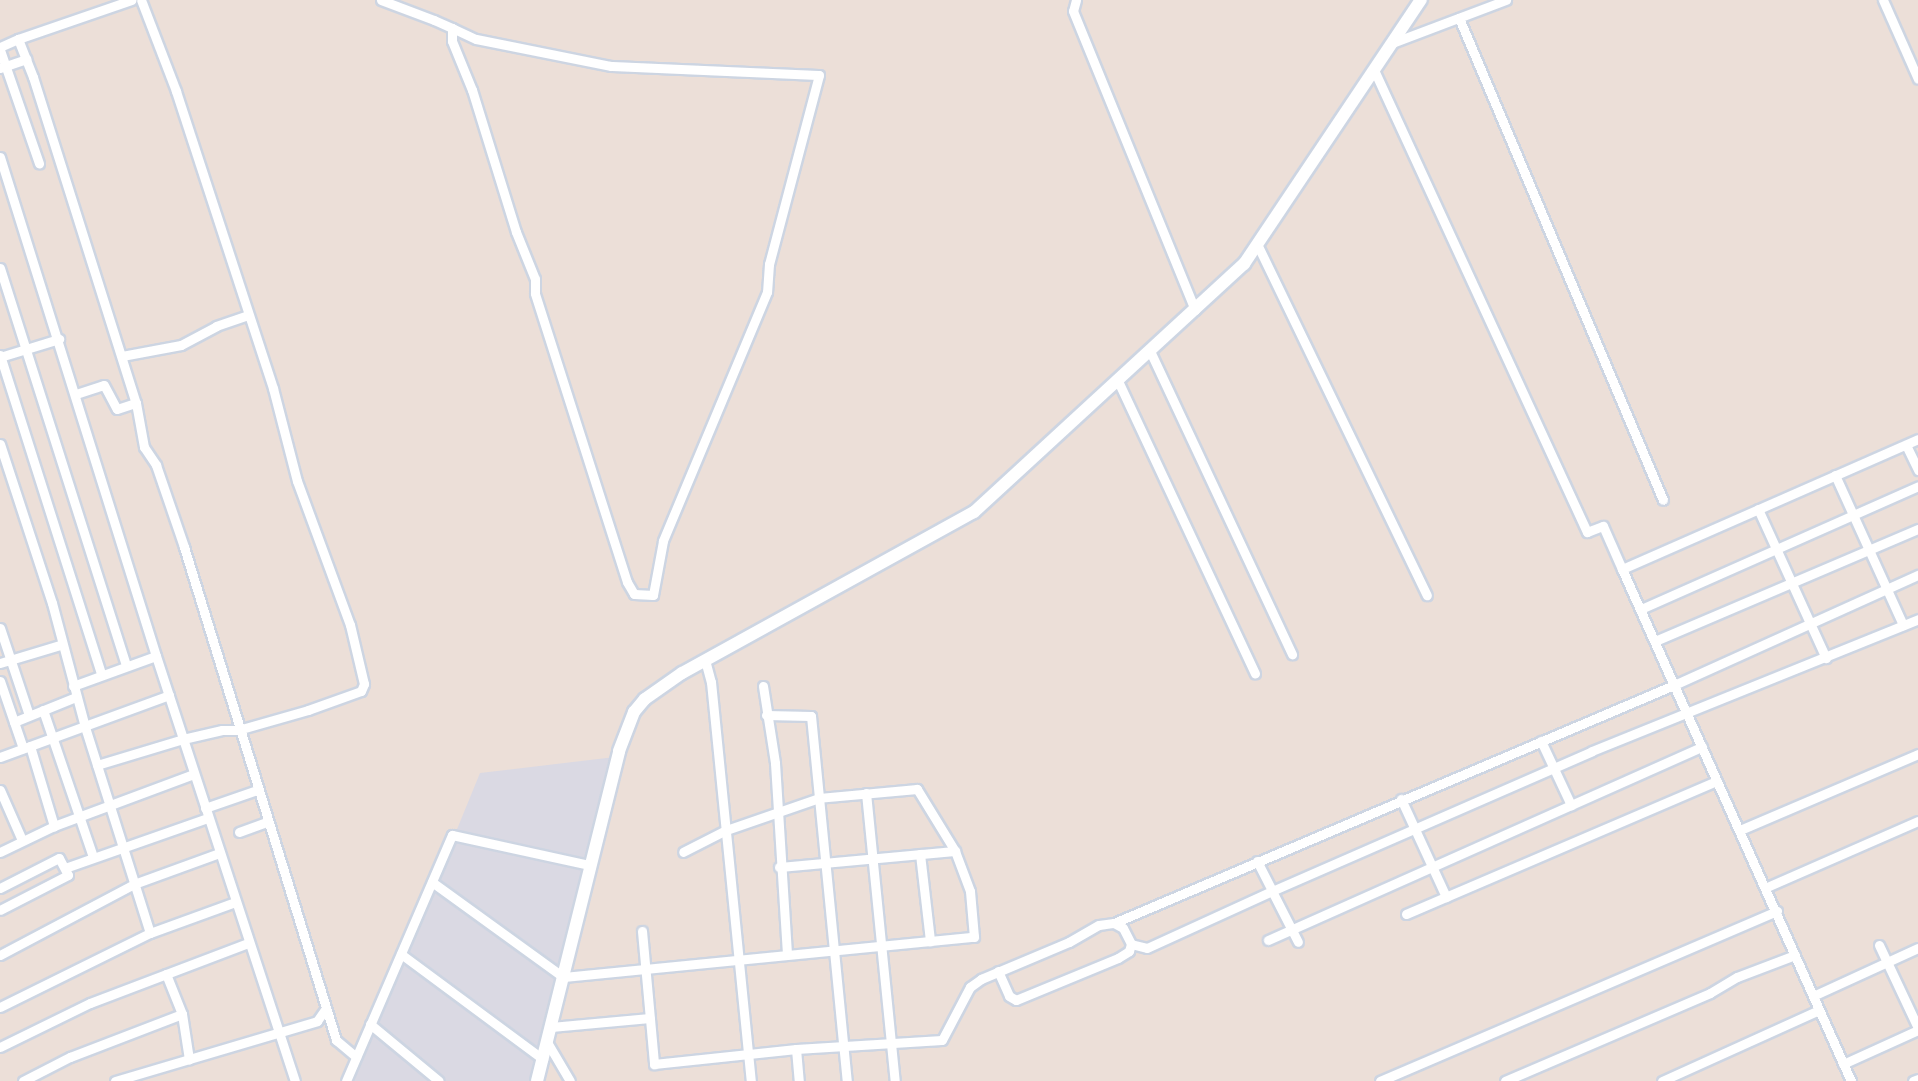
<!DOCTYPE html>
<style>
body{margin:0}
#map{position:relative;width:1918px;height:1081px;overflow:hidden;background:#ecdfd8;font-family:Helvetica,sans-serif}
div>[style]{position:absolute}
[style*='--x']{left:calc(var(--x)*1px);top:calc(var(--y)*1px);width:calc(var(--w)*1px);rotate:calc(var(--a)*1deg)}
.industrial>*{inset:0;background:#dad9e3}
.roads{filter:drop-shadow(2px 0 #cdd5e2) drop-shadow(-2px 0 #cdd5e2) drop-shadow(0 2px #cdd5e2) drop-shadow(0 -2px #cdd5e2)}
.minor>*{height:9px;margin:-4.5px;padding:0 4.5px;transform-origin:4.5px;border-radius:4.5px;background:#fff}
.secondary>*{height:12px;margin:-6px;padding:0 6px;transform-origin:6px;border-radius:6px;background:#fff}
span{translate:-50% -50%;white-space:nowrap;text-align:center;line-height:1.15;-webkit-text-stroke:7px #fff;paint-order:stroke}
</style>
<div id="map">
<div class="industrial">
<i style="clip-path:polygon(615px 757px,533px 1081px,354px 1081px,480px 773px)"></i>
</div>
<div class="roads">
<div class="minor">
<i style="--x:381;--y:0;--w:57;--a:20.7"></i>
<i style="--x:434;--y:20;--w:20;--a:24"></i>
<i style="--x:452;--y:28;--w:26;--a:25"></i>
<i style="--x:476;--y:39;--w:138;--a:11.3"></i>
<i style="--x:611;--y:66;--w:208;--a:2.5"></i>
<i style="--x:819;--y:75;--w:196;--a:104.8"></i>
<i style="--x:769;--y:264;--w:28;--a:94"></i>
<i style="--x:767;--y:292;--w:270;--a:112.7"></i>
<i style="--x:663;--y:541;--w:55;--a:100.5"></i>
<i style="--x:653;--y:595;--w:19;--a:-177"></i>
<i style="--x:634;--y:594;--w:14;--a:-120"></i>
<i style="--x:627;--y:582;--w:303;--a:-107.7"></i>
<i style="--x:535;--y:293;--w:14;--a:-90"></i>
<i style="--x:535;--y:279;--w:51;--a:-112"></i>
<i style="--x:516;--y:232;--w:149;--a:-107.2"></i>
<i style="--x:472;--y:90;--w:53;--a:-112.2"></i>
<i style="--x:452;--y:41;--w:13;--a:-90"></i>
<i style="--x:1076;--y:0;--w:11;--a:105"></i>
<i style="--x:1073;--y:11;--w:323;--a:67.8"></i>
<i style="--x:1883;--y:0;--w:86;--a:66.1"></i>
<i style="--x:1459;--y:18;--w:523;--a:67.06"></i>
<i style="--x:18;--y:39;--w:120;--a:-19"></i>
<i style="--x:1392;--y:43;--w:122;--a:-20.7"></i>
<i style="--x:0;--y:47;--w:20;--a:-24"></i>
<i style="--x:18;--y:39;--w:41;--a:68.5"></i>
<i style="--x:33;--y:77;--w:342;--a:72.5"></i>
<i style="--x:136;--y:403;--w:45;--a:79.7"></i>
<i style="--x:144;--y:447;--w:22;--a:56"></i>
<i style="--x:156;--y:465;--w:87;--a:71.1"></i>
<i style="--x:184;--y:547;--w:516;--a:72.86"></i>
<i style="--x:336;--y:1040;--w:26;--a:40"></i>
<i style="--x:0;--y:50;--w:120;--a:71"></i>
<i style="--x:0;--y:68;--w:28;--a:-19"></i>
<i style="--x:1374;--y:70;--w:509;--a:65.25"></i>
<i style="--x:1587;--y:532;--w:17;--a:-21"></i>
<i style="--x:1603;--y:526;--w:47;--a:66.2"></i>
<i style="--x:0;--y:157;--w:523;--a:72.64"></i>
<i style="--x:156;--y:656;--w:447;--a:71.9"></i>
<i style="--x:1258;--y:246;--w:388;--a:64.2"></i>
<i style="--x:0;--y:268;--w:417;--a:72.4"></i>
<i style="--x:1150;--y:351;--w:335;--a:64.9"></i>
<i style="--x:0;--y:355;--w:335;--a:72.4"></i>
<i style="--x:122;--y:356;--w:60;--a:-10.6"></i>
<i style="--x:181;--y:345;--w:40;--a:-28"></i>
<i style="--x:216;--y:326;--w:34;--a:-19"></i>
<i style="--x:0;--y:357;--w:62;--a:-17"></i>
<i style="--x:1118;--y:381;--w:323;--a:64.9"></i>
<i style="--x:76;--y:394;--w:29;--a:-18"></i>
<i style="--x:104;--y:385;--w:27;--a:62"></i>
<i style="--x:117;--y:409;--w:20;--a:-18"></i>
<i style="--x:0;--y:444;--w:167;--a:71.9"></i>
<i style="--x:52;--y:603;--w:128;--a:75.1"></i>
<i style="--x:85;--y:727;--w:216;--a:72.5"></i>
<i style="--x:1906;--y:445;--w:28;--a:64"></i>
<i style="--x:1835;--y:475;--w:165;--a:65.6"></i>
<i style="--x:1758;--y:509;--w:164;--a:65.5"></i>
<i style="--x:1641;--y:609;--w:303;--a:-23.9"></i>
<i style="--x:0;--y:628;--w:92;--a:71.6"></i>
<i style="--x:1655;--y:641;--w:286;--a:-23.1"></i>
<i style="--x:705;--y:660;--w:23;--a:75"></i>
<i style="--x:711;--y:682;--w:401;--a:84.3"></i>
<i style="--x:0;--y:663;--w:63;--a:-16.7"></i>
<i style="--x:0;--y:681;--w:71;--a:71.1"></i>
<i style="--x:73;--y:686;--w:88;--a:-19.9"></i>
<i style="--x:763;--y:686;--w:78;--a:81.1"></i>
<i style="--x:775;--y:763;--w:192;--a:86.4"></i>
<i style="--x:43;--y:710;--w:155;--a:71.2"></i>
<i style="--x:766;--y:715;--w:45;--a:1.3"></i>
<i style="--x:811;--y:716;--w:367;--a:84.4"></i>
<i style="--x:14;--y:722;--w:67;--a:-22"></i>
<i style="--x:1541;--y:741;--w:71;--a:64.9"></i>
<i style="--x:30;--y:746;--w:84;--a:73.3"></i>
<i style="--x:0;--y:757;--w:180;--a:-20.1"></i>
<i style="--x:97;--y:765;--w:90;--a:-16.8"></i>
<i style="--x:183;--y:739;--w:40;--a:-13"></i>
<i style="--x:222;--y:730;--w:16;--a:0"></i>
<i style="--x:238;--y:730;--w:73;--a:-15.9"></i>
<i style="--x:308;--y:710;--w:56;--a:-19.7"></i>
<i style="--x:361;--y:691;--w:8;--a:-67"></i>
<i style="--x:364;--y:684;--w:61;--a:-103.3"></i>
<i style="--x:350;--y:625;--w:153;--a:-110.2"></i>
<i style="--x:297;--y:481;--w:96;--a:-104.5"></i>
<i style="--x:273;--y:388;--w:312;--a:-108.1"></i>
<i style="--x:176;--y:91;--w:97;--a:-111"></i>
<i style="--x:0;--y:790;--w:55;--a:66.3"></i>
<i style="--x:866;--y:793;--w:289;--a:84.3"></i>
<i style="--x:1401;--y:799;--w:108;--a:65.3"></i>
<i style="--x:205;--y:808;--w:55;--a:-19.1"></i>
<i style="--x:1740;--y:830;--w:194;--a:-23.1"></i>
<i style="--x:239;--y:832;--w:30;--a:-20"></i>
<i style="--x:0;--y:852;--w:60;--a:-25.7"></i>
<i style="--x:54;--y:826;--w:149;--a:-20.4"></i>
<i style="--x:920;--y:854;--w:88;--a:83.4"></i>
<i style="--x:1257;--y:861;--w:34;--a:63"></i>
<i style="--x:1272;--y:891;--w:349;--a:-23.6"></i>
<i style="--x:1592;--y:751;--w:352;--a:-22"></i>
<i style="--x:779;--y:867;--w:177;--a:-5.2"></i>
<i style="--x:65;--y:868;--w:151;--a:-19.3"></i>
<i style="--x:432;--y:882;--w:162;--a:35.9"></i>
<i style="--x:563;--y:977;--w:413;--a:-5.6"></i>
<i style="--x:974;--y:937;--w:46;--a:-95"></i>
<i style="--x:970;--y:891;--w:43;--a:-110.6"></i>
<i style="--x:955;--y:851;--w:73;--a:-121.5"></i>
<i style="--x:917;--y:789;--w:98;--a:174.8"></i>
<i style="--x:819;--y:798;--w:98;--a:161"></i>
<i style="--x:726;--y:830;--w:48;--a:152.9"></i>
<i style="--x:1767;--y:887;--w:165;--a:-23.6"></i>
<i style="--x:0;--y:888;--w:66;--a:-27"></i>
<i style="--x:59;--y:858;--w:19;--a:62"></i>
<i style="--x:68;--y:875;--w:76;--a:152.8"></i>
<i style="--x:1406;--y:914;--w:338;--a:-23.2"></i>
<i style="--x:1114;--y:923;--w:608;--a:-23.03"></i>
<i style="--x:1674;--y:685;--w:268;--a:-24.3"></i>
<i style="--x:642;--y:931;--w:134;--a:84.8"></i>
<i style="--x:654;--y:1064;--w:143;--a:-6"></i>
<i style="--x:796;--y:1049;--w:146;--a:-3.5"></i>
<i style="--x:942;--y:1040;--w:60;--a:-62.2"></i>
<i style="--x:970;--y:987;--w:14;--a:-36"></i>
<i style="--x:981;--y:979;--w:95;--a:-22.8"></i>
<i style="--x:1069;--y:942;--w:34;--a:-30"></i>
<i style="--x:1099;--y:925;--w:15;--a:-8"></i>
<i style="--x:1114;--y:923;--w:10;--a:29"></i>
<i style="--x:1123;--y:928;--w:18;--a:63"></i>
<i style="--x:1131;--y:944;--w:16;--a:14"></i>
<i style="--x:1147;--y:948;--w:137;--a:-24.5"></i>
<i style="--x:1272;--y:891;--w:57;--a:63"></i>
<i style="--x:1268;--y:940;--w:475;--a:-24"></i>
<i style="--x:1879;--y:945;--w:92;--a:64.8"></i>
<i style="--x:401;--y:954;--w:177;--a:36.5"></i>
<i style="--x:0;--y:955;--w:152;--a:-27.9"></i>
<i style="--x:134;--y:884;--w:90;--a:-20"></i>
<i style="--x:998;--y:971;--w:27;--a:66"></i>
<i style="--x:1009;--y:996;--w:8;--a:30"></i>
<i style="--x:1016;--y:1000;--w:110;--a:-22.4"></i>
<i style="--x:1118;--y:958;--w:13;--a:-32"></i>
<i style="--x:1129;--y:951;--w:7;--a:-74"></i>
<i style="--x:166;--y:974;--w:43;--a:68.2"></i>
<i style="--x:182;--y:1014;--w:46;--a:81.2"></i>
<i style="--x:1813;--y:996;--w:115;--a:-24.6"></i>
<i style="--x:0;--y:1007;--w:167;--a:-26.3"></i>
<i style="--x:150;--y:933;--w:90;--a:-20"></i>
<i style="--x:370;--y:1024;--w:89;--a:39.6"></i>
<i style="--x:551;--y:1027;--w:99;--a:-5.2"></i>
<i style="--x:547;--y:1042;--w:45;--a:59.5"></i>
<i style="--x:0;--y:1047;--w:100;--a:-26.1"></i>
<i style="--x:90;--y:1003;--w:169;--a:-20.8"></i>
<i style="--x:796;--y:1049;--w:32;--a:85"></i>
<i style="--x:1843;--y:1064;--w:82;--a:-24.4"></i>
<i style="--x:23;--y:1081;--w:53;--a:-27.1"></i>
<i style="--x:70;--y:1057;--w:120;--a:-21"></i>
<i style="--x:115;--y:1081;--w:211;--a:-16.5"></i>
<i style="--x:317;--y:1021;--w:16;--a:-55"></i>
<i style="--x:346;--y:1081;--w:268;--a:-66.7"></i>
<i style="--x:452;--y:835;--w:141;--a:12.3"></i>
<i style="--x:1380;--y:1081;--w:432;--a:-23.2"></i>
<i style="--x:1505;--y:1081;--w:223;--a:-23.2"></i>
<i style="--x:1710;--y:993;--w:31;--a:-31"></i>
<i style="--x:1737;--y:977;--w:62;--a:-20.8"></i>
<i style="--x:1662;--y:1081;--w:172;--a:-24.3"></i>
<i style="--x:1851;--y:1081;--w:561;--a:-114.1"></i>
<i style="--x:1622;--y:569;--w:323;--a:-23.7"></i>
<i style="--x:1913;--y:1081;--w:5;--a:-22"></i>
</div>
<div class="secondary">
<i style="--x:537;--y:1081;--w:340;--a:-76"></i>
<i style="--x:619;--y:751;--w:42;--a:-69"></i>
<i style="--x:634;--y:712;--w:17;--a:-50"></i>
<i style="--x:645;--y:699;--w:45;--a:-35.1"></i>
<i style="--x:682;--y:673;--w:333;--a:-28.9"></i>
<i style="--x:974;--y:512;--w:367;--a:-42.6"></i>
<i style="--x:1244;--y:264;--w:318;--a:-56.2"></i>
</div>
</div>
</div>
